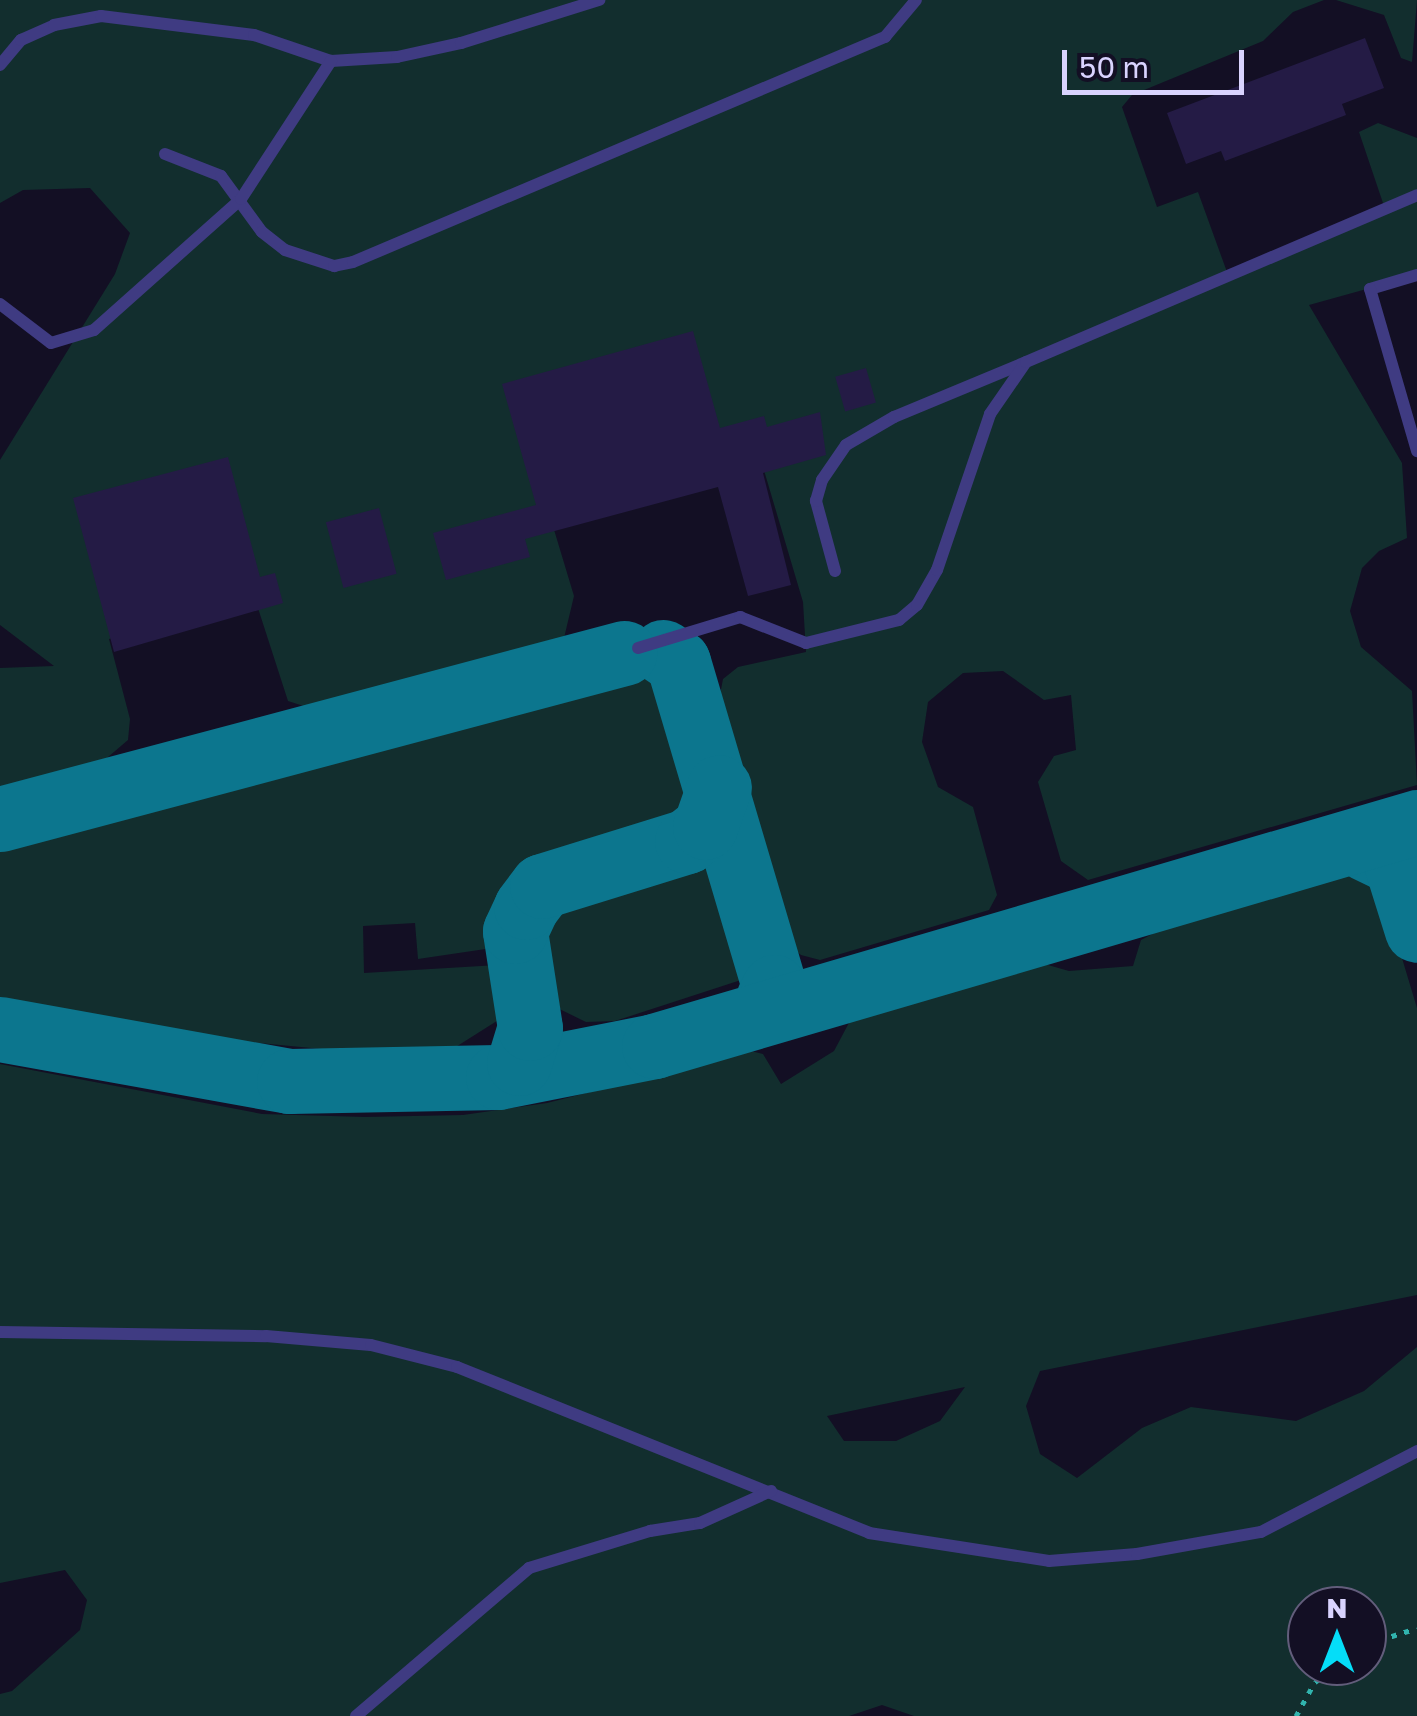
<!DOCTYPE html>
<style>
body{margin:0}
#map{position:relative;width:1417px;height:1716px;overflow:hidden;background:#130f24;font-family:"Golos Text",sans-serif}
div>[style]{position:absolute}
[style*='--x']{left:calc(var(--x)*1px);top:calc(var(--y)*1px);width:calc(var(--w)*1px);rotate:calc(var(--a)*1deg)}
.green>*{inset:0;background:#122e2e}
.taxiway>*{height:65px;margin:-32.5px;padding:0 32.5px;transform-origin:32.5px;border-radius:32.5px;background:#0c768e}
.building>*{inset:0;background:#241b45;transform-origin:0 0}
.path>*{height:5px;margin-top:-2.5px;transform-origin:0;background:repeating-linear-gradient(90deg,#31b4ae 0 5px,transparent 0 13px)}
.service>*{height:12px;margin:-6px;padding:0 6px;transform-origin:6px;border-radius:6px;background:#3f3b82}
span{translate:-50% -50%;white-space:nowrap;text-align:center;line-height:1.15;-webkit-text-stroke:8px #130f24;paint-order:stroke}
.north{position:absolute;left:1287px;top:1586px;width:100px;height:100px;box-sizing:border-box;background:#130f24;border:2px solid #625d7b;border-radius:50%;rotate:0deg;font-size:28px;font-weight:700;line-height:40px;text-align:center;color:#d9d3fe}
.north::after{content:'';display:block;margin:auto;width:35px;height:45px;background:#05ddf8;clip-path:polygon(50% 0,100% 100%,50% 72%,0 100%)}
.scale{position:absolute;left:1062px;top:50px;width:182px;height:45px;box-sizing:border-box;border:5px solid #d9d3fe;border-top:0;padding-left:12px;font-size:30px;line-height:35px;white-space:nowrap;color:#d9d3fe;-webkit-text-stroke:8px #130f24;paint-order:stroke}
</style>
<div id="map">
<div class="green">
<i style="clip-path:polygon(0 0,1324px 0,1293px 12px,1263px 41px,1132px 95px,1122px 107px,1157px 207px,1198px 192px,1227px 272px,1385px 209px,1359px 132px,1378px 123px,1417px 138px,1417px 275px,1309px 305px,1402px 463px,1407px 538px,1379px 551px,1362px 568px,1350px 611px,1361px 647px,1412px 691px,1417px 785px,1088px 880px,1061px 861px,1038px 782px,1054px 756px,1076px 750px,1071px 695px,1044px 700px,1003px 671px,963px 673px,928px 702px,922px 742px,938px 787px,973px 807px,997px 895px,989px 910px,820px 960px,801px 955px,774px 933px,715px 721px,723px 679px,738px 667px,806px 652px,803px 602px,763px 467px,552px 523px,574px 596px,564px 638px,316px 710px,288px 701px,256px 602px,109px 639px,130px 719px,128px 740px,101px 763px,0 787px,0 668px,54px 666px,0 625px,0 460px,115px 274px,130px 233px,90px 188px,23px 190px,0 203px)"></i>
<i style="clip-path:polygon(1336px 0,1417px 0,1412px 62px,1401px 58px,1384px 15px)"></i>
<i style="clip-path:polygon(647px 678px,683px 700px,702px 783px,680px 814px,543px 854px,507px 892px,499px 947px,418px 959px,415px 923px,363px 926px,364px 973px,498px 965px,507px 1001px,500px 1019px,451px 1050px,353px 1052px,217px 1039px,0 997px,0 851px)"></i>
<i style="clip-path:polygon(689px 860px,728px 879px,742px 898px,755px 944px,741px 980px,615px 1021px,586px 1022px,539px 999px,527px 969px,532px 922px,551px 909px)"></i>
<i style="clip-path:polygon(evenodd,1347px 876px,1363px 876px,1383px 895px,1417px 1008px,1417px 1295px,1040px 1371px,1026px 1406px,1040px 1454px,1077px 1478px,1142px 1428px,1191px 1407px,1296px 1421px,1364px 1391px,1417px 1347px,1417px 1716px,914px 1716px,882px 1705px,849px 1716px,0 1716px,0 1694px,12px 1691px,80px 1630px,87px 1600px,65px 1570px,0 1583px,0 1064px,262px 1114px,365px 1117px,463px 1115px,547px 1103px,751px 1051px,763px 1054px,781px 1084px,834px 1051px,851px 1019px,1041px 963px,1069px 971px,1133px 966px,1141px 940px,1158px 931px,1347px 876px,965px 1387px,940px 1421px,896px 1441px,844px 1441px,827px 1416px,965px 1387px,1347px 876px,1307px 1606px,1367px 1606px,1367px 1666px,1307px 1666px,1307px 1606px)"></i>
</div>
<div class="taxiway">
<i style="--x:663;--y:652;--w:18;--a:34"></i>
<i style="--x:678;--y:662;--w:339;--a:73.5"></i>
<i style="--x:774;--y:987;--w:13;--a:117"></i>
<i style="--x:0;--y:819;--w:646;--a:-14.9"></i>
<i style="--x:1365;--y:848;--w:34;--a:26"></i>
<i style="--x:1396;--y:863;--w:70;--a:72.6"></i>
<i style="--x:0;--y:1029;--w:294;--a:10.2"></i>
<i style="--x:289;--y:1081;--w:209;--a:-1.1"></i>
<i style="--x:498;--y:1077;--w:159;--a:-11.2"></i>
<i style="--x:654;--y:1046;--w:795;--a:-16.36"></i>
<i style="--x:519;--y:1063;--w:37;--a:-73"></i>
<i style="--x:530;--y:1028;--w:98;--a:-98.8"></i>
<i style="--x:515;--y:931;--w:26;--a:-65"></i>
<i style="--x:526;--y:907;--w:26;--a:-53"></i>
<i style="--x:542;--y:886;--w:152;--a:-17.2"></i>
<i style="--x:687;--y:841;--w:23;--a:-38"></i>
<i style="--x:705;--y:827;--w:42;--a:-70.7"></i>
</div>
<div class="building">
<i style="clip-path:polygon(1365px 38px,1384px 88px,1342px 104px,1346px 115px,1225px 161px,1221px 151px,1186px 164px,1167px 113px)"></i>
<i style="clip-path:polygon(693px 331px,720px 428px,764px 416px,767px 427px,820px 412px,826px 455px,763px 473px,791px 585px,748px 596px,718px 487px,525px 539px,530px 557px,446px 580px,433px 533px,536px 505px,502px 384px)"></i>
<i style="left:866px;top:368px;width:36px;height:32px;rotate:74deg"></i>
<i style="clip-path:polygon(228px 457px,260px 577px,275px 573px,283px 603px,114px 652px,73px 498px)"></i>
<i style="left:379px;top:508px;width:68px;height:55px;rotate:75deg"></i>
</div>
<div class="path">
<i style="--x:1367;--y:1644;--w:52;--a:-17.7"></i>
<i style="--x:1296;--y:1716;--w:39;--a:-61"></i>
<i style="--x:1315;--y:1682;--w:27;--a:-36"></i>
</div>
<div class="service">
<i style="--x:0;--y:65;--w:33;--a:-50"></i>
<i style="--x:21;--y:40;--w:36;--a:-24"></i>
<i style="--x:54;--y:25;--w:48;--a:-10.8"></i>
<i style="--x:101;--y:16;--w:154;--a:7.1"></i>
<i style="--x:254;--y:35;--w:81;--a:18.7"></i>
<i style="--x:331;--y:61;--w:66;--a:-3.5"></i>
<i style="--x:397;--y:57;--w:66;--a:-12.3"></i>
<i style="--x:461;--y:43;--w:145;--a:-17.3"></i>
<i style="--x:165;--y:154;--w:60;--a:21.4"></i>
<i style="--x:221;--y:176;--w:69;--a:53.8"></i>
<i style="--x:262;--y:232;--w:29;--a:38"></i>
<i style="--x:285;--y:250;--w:52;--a:18.1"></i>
<i style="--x:334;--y:266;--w:19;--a:-12"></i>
<i style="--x:353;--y:262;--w:578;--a:-22.93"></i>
<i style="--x:885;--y:37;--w:48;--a:-50"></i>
<i style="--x:1417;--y:275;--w:49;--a:163.4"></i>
<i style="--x:1370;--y:289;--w:169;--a:73.8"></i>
<i style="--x:0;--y:304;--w:64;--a:37.4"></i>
<i style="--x:51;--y:343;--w:45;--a:-16.8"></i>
<i style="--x:94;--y:330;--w:197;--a:-41.7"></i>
<i style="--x:241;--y:199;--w:165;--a:-56.9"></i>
<i style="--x:835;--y:571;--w:73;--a:-105.2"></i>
<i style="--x:816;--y:501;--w:22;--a:-74"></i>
<i style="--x:822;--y:480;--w:42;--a:-55.6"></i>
<i style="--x:846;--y:445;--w:56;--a:-30.3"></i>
<i style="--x:894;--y:417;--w:141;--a:-22.6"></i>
<i style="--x:638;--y:648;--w:107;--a:-16.9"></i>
<i style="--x:740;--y:617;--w:71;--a:21.5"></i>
<i style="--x:806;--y:643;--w:96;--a:-13.9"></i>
<i style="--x:899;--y:620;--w:23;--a:-40"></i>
<i style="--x:917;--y:605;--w:40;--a:-60.3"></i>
<i style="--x:937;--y:570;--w:165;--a:-71.2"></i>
<i style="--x:990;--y:414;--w:63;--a:-55.3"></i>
<i style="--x:1026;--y:362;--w:425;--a:-23.1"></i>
<i style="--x:0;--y:1332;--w:266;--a:0.9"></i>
<i style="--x:266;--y:1336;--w:105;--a:4.9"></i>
<i style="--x:371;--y:1345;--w:89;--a:14.3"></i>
<i style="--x:457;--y:1367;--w:444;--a:21.9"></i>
<i style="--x:869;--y:1533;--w:182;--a:8.8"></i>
<i style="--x:1049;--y:1561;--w:88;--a:-4.5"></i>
<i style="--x:1137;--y:1554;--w:126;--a:-10.1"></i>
<i style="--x:1261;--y:1532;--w:176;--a:-27.4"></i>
<i style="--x:356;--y:1716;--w:228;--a:-40.5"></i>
<i style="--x:529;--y:1568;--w:127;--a:-17"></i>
<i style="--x:650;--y:1531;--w:51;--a:-9.1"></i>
<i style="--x:700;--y:1523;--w:78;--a:-24.3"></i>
</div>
<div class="north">N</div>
<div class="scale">50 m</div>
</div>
